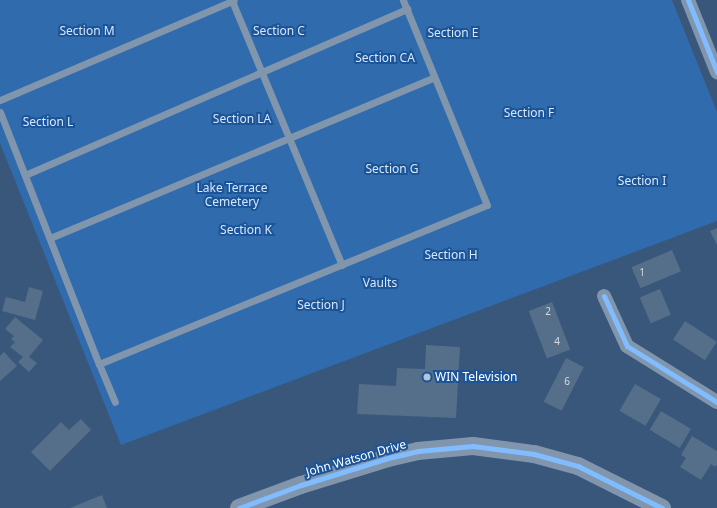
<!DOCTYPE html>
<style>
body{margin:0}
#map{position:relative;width:717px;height:508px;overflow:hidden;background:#38577b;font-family:"Noto Sans",sans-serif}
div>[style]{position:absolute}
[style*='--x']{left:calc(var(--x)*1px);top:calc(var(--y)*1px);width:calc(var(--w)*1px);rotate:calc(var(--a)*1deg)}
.green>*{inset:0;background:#306bad}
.building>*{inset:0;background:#556e8a;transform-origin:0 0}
.service>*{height:7px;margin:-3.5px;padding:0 3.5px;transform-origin:3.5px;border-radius:3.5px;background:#8196ad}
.minor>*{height:14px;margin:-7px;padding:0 7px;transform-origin:7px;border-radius:7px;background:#8196ad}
.tertiary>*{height:18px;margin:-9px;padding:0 9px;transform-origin:9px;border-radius:9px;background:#8196ad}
.cycleway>*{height:5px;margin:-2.5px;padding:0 2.5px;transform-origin:2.5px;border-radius:2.5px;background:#80bcff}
.dots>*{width:11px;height:11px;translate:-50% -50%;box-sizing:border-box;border:2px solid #1b5498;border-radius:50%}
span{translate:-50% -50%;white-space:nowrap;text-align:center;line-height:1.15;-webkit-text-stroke:4px #1b5498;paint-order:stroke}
.number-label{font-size:10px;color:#d4dbe2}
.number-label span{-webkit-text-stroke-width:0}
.park-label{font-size:12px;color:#d6e8fb}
.poi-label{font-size:12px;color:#fff}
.left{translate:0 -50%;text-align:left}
.street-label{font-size:12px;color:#fff}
</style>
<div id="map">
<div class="green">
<i style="clip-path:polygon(0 0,672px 0,717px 112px,717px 221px,121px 445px,0 143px)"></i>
</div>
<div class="building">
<i style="clip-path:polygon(717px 228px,717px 245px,710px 231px)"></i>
<i style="left:672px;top:250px;width:23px;height:44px;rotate:67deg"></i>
<i style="clip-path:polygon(29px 287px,43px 291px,35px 320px,2px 311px,6px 297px,25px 302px)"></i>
<i style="left:660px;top:289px;width:28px;height:22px;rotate:67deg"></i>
<i style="left:552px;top:302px;width:51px;height:25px;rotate:69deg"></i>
<i style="clip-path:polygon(15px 317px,43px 340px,29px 357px,37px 363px,29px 372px,18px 362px,23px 357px,10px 347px,15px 342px,11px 339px,14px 336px,5px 329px)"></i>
<i style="left:685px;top:321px;width:38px;height:22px;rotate:33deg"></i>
<i style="clip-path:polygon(426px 345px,460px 347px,456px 418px,357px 414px,359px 384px,396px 386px,397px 368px,425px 369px)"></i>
<i style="clip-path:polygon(4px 352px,17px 366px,0 381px,0 356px)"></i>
<i style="left:566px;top:358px;width:20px;height:49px;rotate:27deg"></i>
<i style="left:635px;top:384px;width:30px;height:31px;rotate:30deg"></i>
<i style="left:661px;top:411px;width:35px;height:22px;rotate:31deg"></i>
<i style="clip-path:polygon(81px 419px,91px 430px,50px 471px,31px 452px,61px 422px,69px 430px)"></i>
<i style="clip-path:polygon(692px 436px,717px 451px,717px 465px,715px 467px,711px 464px,701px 480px,680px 467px,686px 458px,681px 455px)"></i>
<i style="clip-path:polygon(102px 495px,107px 508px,70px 508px)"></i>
</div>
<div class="service">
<i style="--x:232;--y:1;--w:286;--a:67.4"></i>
<i style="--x:0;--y:100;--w:254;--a:-23.1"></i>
<i style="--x:0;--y:112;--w:271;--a:68.6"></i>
<i style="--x:99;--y:364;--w:419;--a:-22.3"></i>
<i style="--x:487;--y:205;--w:222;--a:-112.3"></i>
<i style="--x:25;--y:175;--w:417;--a:-23.5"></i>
<i style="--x:50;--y:238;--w:416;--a:-22.7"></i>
<i style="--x:99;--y:364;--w:41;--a:67.2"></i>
</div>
<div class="minor">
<i style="--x:688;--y:0;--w:78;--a:68.1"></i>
<i style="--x:604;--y:296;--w:55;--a:65.3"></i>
<i style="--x:627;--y:346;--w:106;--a:31.9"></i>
</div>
<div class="tertiary">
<i style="--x:239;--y:508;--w:66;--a:-20.4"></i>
<i style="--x:301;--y:485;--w:91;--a:-17.2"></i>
<i style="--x:388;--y:458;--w:31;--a:-13"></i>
<i style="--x:418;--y:451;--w:55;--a:-5.2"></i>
<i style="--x:473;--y:446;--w:62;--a:7.5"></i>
<i style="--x:534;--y:454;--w:46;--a:15.3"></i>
<i style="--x:578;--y:466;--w:94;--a:26.6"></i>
</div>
<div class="cycleway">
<i style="--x:688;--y:0;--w:78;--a:68.1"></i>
<i style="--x:604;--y:296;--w:55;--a:65.3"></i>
<i style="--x:627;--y:346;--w:106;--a:31.9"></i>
<i style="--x:239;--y:508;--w:66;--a:-20.4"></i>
<i style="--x:301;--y:485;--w:91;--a:-17.2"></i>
<i style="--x:388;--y:458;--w:31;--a:-13"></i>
<i style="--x:418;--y:451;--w:55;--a:-5.2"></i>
<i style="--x:473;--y:446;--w:62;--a:7.5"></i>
<i style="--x:534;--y:454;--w:46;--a:15.3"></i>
<i style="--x:578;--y:466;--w:94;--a:26.6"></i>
</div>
<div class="dots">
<i style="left:427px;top:377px;background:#b9c4d1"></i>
</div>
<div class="number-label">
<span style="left:642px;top:273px">1</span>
<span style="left:548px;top:312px">2</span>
<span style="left:557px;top:342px">4</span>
<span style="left:567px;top:382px">6</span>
</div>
<div class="park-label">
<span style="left:87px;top:31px">Section M</span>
<span style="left:279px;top:31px">Section C</span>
<span style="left:453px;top:33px">Section E</span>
<span style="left:385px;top:58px">Section CA</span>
<span style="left:529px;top:113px">Section F</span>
<span style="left:242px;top:119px">Section LA</span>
<span style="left:48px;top:122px">Section L</span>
<span style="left:392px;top:169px">Section G</span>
<span style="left:642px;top:181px">Section I</span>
<span style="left:232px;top:195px">Lake Terrace<br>Cemetery</span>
<span style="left:246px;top:230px">Section K</span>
<span style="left:451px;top:255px">Section H</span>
<span style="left:380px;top:283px">Vaults</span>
<span style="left:321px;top:305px">Section J</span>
</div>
<div class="poi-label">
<span class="left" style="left:435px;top:377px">WIN Television</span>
</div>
<div class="street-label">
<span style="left:356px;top:458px;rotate:-16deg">John Watson Drive</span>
</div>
</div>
